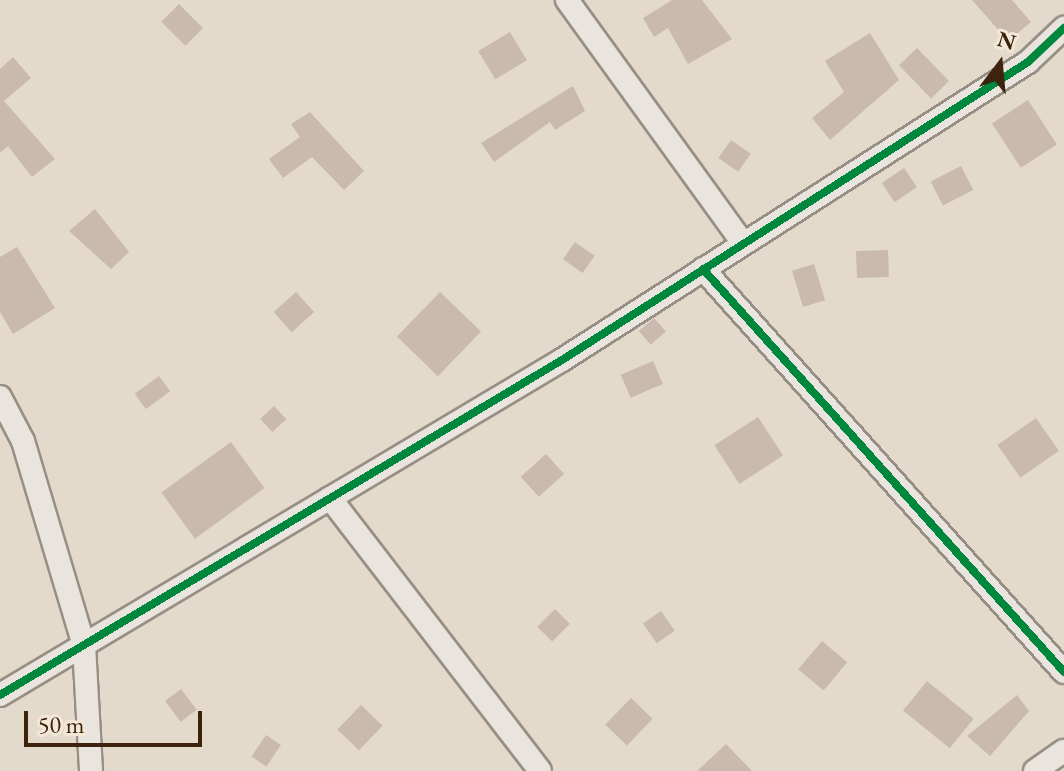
<!DOCTYPE html>
<style>
body{margin:0}
#map{position:relative;width:1064px;height:771px;overflow:hidden;background:#e3dacc;font-family:"EB Garamond",serif}
div>[style]{position:absolute}
[style*='--x']{left:calc(var(--x)*1px);top:calc(var(--y)*1px);width:calc(var(--w)*1px);rotate:calc(var(--a)*1deg)}
.building>*{inset:0;background:#c9baad;transform-origin:0 0}
.roads{filter:drop-shadow(2px 0 #988f84) drop-shadow(-2px 0 #988f84) drop-shadow(0 2px #988f84) drop-shadow(0 -2px #988f84)}
.minor>*{height:22px;margin:-11px;padding:0 11px;transform-origin:11px;border-radius:11px;background:#e9e4dd}
.cycleway>*{height:8px;margin:-4px;padding:0 4px;transform-origin:4px;border-radius:4px;background:#00873e}
span{translate:-50% -50%;white-space:nowrap;text-align:center;line-height:1.15;-webkit-text-stroke:6px #f3e8d7;paint-order:stroke}
.north{position:absolute;left:960px;top:24px;width:80px;height:80px;-webkit-text-stroke:6px #f3e8d7;paint-order:stroke;rotate:16deg;font-size:22px;font-weight:700;line-height:32px;text-align:center;color:#3d230e}
.north::after{content:'';display:block;margin:auto;width:28px;height:36px;background:#3d230e;clip-path:polygon(50% 0,100% 100%,50% 72%,0 100%)}
.scale{position:absolute;left:24px;top:711px;width:178px;height:36px;box-sizing:border-box;border:4px solid #3d230e;border-top:0;padding-left:10px;font-size:24px;line-height:28px;white-space:nowrap;color:#3d230e;-webkit-text-stroke:6px #f3e8d7;paint-order:stroke}
</style>
<div id="map">
<div class="building">
<i style="clip-path:polygon(672px 0,702px 0,732px 39px,688px 64px,668px 28px,654px 37px,643px 18px)"></i>
<i style="clip-path:polygon(972px 0,1012px 0,1031px 22px,1008px 41px)"></i>
<i style="left:179px;top:4px;width:34px;height:25px;rotate:45deg"></i>
<i style="left:510px;top:32px;width:33px;height:37px;rotate:59deg"></i>
<i style="clip-path:polygon(870px 33px,899px 80px,830px 140px,812px 118px,844px 92px,825px 61px)"></i>
<i style="left:917px;top:48px;width:46px;height:25px;rotate:46deg"></i>
<i style="clip-path:polygon(13px 57px,31px 78px,4px 101px,55px 159px,32px 177px,8px 146px,0 153px,0 69px)"></i>
<i style="clip-path:polygon(573px 86px,585px 111px,555px 130px,550px 122px,494px 162px,481px 143px)"></i>
<i style="left:1028px;top:100px;width:53px;height:43px;rotate:57deg"></i>
<i style="clip-path:polygon(310px 112px,364px 171px,344px 190px,312px 157px,283px 178px,269px 159px,300px 137px,291px 124px)"></i>
<i style="left:731px;top:140px;width:24px;height:22px;rotate:35deg"></i>
<i style="left:961px;top:166px;width:27px;height:34px;rotate:63deg"></i>
<i style="left:904px;top:168px;width:23px;height:27px;rotate:56deg"></i>
<i style="clip-path:polygon(95px 209px,129px 252px,111px 269px,69px 231px)"></i>
<i style="left:575px;top:242px;width:24px;height:21px;rotate:35deg"></i>
<i style="clip-path:polygon(17px 247px,55px 308px,13px 334px,0 312px,0 257px)"></i>
<i style="left:888px;top:250px;width:27px;height:32px;rotate:88deg"></i>
<i style="left:814px;top:264px;width:38px;height:23px;rotate:73deg"></i>
<i style="left:296px;top:292px;width:27px;height:30px;rotate:48deg"></i>
<i style="left:440px;top:292px;width:57px;height:62px;rotate:44deg"></i>
<i style="left:654px;top:318px;width:18px;height:20px;rotate:49deg"></i>
<i style="left:653px;top:361px;width:25px;height:35px;rotate:67deg"></i>
<i style="left:159px;top:376px;width:19px;height:30px;rotate:54deg"></i>
<i style="left:274px;top:406px;width:18px;height:19px;rotate:47deg"></i>
<i style="left:758px;top:417px;width:46px;height:52px;rotate:57deg"></i>
<i style="left:1036px;top:418px;width:40px;height:47px;rotate:55deg"></i>
<i style="left:231px;top:442px;width:57px;height:86px;rotate:54deg"></i>
<i style="left:546px;top:454px;width:27px;height:34px;rotate:48deg"></i>
<i style="left:555px;top:609px;width:21px;height:25px;rotate:45deg"></i>
<i style="left:661px;top:611px;width:24px;height:22px;rotate:55deg"></i>
<i style="left:822px;top:641px;width:33px;height:37px;rotate:40deg"></i>
<i style="left:927px;top:681px;width:60px;height:38px;rotate:39deg"></i>
<i style="left:181px;top:689px;width:26px;height:20px;rotate:53deg"></i>
<i style="clip-path:polygon(1017px 695px,1029px 711px,990px 756px,967px 736px)"></i>
<i style="left:631px;top:698px;width:30px;height:37px;rotate:44deg"></i>
<i style="left:361px;top:705px;width:30px;height:34px;rotate:44deg"></i>
<i style="left:266px;top:735px;width:18px;height:26px;rotate:34deg"></i>
<i style="clip-path:polygon(726px 744px,752px 771px,697px 771px)"></i>
</div>
<div class="roads">
<div class="minor">
<i style="--x:567;--y:0;--w:300;--a:54.1"></i>
<i style="--x:703;--y:269;--w:541;--a:48.15"></i>
<i style="--x:0;--y:397;--w:50;--a:62.4"></i>
<i style="--x:23;--y:441;--w:213;--a:73.4"></i>
<i style="--x:84;--y:645;--w:126;--a:86.8"></i>
<i style="--x:330;--y:498;--w:344;--a:52.4"></i>
<i style="--x:0;--y:695;--w:654;--a:-30.8"></i>
<i style="--x:562;--y:360;--w:553;--a:-32.6"></i>
<i style="--x:1028;--y:62;--w:50;--a:-43.4"></i>
<i style="--x:1035;--y:771;--w:35;--a:-35"></i>
</div>
</div>
<div class="cycleway">
<i style="--x:703;--y:269;--w:541;--a:48.15"></i>
<i style="--x:0;--y:695;--w:654;--a:-30.8"></i>
<i style="--x:562;--y:360;--w:553;--a:-32.6"></i>
<i style="--x:1028;--y:62;--w:50;--a:-43.4"></i>
</div>
<div class="north">N</div>
<div class="scale">50 m</div>
</div>
